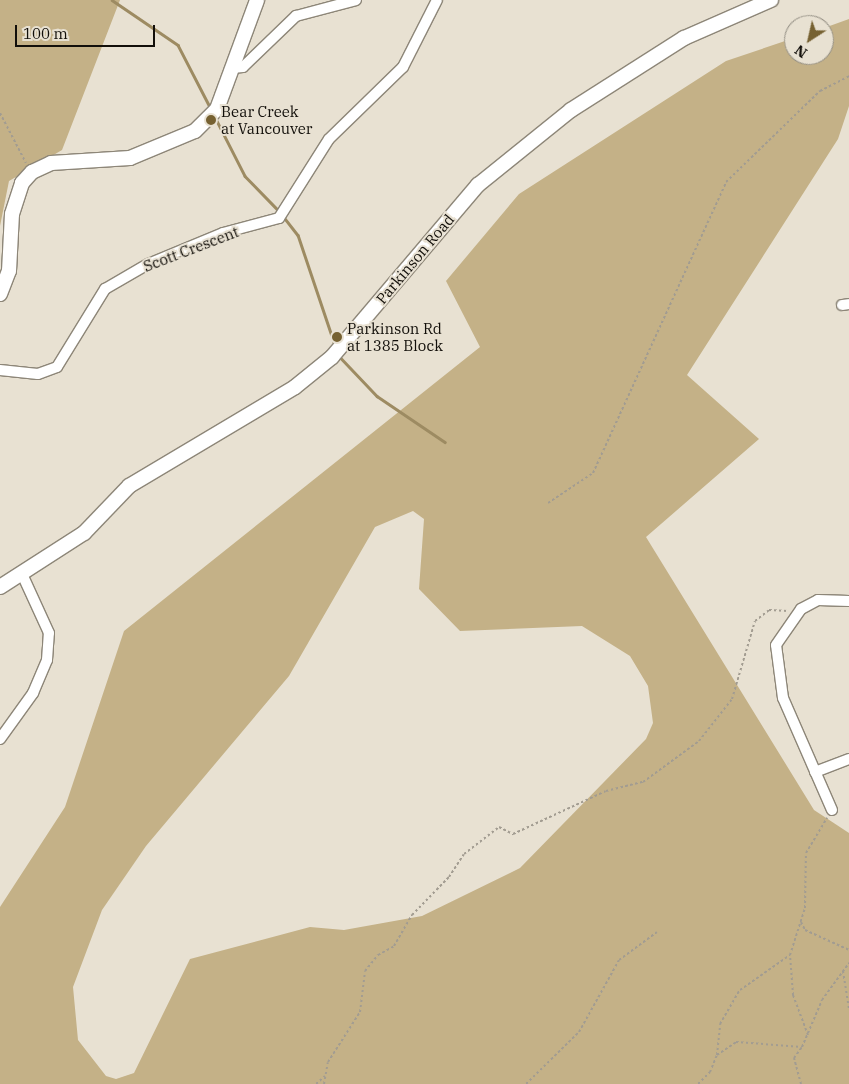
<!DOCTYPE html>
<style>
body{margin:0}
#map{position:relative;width:849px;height:1084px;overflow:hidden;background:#e8e1d2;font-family:"IBM Plex Serif",serif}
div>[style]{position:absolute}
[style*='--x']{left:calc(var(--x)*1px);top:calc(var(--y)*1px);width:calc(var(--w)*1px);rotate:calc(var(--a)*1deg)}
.forest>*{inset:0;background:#c4b187}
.stream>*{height:2.5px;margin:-1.25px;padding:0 1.25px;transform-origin:1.25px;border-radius:1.25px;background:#9d8b62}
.path>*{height:2px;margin-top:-1px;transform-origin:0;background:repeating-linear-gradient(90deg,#a29c91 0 2.5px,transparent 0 5px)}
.roads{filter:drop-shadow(1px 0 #8d8678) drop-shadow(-1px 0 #8d8678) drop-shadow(0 1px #8d8678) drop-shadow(0 -1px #8d8678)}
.minor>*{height:10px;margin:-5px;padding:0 5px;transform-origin:5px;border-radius:5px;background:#fff}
.tertiary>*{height:14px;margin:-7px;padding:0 7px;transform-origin:7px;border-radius:7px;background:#fff}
.dots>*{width:14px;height:14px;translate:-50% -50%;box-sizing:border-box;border:2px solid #e8e1d2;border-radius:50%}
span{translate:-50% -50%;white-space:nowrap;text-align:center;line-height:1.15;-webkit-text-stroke:4px #e8e1d2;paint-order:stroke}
.poi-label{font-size:15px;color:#120f0a}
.left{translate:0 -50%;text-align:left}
.street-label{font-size:15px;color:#120f0a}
.north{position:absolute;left:784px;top:15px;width:50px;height:50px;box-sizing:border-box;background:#e8e1d2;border:1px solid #928d82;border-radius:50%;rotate:215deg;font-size:14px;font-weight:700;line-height:20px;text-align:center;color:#120f0a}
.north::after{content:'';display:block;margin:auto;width:18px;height:22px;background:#766131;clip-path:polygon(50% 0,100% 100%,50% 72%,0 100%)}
.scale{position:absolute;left:15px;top:25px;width:140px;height:22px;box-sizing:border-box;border:2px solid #120f0a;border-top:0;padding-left:6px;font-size:15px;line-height:18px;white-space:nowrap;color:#120f0a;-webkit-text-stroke:4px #e8e1d2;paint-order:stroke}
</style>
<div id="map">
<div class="forest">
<i style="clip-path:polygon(0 0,120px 0,62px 150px,9px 181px,0 226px)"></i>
<i style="clip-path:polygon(evenodd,849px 19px,849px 106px,838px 139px,687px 375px,759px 439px,646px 537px,814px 810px,849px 833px,849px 1084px,0 1084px,0 907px,65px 807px,124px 631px,480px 347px,446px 281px,519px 194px,726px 61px,794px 38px,794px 55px,824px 55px,824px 28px,849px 19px,413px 511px,424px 519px,419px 589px,460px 631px,582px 626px,630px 656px,648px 686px,653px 723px,646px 739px,520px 868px,422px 916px,344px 930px,310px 927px,190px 959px,134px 1073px,116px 1079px,106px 1076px,78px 1040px,73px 987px,102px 910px,146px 846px,289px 676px,375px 527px,413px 511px)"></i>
</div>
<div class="stream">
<i style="--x:112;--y:0;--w:80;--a:34.3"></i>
<i style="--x:178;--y:45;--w:72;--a:62.7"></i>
<i style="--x:215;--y:117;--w:66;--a:63"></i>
<i style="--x:245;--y:176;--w:50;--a:45.8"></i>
<i style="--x:283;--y:216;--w:24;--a:52"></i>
<i style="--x:298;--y:235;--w:116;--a:71.4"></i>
<i style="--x:340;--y:357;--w:54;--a:46.5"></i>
<i style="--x:377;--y:396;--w:82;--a:34.1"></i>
</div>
<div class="path">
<i style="--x:0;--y:113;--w:56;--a:62.5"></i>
<i style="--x:548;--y:503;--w:54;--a:-33.7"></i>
<i style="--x:593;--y:473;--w:320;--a:-65.4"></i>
<i style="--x:726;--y:182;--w:131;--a:-44.1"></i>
<i style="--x:820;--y:91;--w:33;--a:-27"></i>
<i style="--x:801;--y:922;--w:9;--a:63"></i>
<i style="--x:805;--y:930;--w:48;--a:24.4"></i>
<i style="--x:843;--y:971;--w:39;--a:81"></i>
<i style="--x:808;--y:1035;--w:43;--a:-110.6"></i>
<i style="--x:793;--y:995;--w:40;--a:-94.3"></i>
<i style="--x:790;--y:955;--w:49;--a:-72.3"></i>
<i style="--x:805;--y:908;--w:55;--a:-89"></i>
<i style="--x:806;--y:853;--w:41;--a:-59"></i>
<i style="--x:717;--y:1055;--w:31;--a:-84"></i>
<i style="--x:720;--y:1024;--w:39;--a:-60"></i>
<i style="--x:740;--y:990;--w:61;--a:-35"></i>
<i style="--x:316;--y:1084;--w:12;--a:-42"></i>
<i style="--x:324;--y:1084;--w:22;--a:-80"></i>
<i style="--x:328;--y:1062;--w:59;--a:-57.4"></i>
<i style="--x:360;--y:1012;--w:41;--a:-83"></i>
<i style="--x:365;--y:971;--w:21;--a:-51"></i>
<i style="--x:378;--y:955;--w:18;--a:-29"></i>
<i style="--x:394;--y:946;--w:36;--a:-60"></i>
<i style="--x:412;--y:915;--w:53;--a:-45.8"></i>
<i style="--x:449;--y:877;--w:27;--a:-57"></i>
<i style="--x:464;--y:854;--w:44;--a:-37.6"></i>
<i style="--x:499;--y:827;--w:16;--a:27"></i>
<i style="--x:513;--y:834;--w:102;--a:-24.8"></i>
<i style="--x:606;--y:791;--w:38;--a:-14"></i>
<i style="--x:643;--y:782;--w:69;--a:-36.2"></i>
<i style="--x:699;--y:741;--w:53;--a:-51.8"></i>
<i style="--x:732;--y:699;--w:81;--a:-73.6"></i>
<i style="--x:755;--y:621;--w:18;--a:-38"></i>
<i style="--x:769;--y:610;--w:19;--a:3"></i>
<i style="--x:526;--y:1084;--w:74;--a:-44.5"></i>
<i style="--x:579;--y:1032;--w:82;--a:-60.9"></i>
<i style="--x:619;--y:960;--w:47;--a:-36.4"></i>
<i style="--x:698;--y:1084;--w:17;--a:-45"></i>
<i style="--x:710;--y:1072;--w:18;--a:-68"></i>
<i style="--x:717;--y:1055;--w:23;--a:-34"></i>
<i style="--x:736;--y:1042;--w:66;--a:4.3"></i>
<i style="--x:802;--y:1047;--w:51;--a:-66.9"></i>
<i style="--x:822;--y:1000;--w:46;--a:-53.9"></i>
<i style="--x:801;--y:1084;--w:27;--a:-105"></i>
<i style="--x:794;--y:1058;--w:14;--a:-54"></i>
</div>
<div class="roads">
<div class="minor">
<i style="--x:232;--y:68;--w:11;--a:-5"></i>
<i style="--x:243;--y:67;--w:74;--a:-43.9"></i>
<i style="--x:296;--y:16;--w:62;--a:-14.9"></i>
<i style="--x:842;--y:305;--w:7;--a:-8"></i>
<i style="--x:0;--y:370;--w:38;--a:6"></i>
<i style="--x:38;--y:374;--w:20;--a:-20"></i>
<i style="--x:57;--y:367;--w:92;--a:-58.4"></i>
<i style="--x:105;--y:289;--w:50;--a:-30.2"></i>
<i style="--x:148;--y:264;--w:81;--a:-22.5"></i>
<i style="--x:223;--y:233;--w:58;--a:-15"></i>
<i style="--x:279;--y:218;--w:93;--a:-57.7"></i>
<i style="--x:329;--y:139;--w:103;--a:-44.2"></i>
<i style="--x:403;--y:67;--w:75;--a:-63.1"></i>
<i style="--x:0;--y:739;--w:57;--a:-54.3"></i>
<i style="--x:33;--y:693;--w:36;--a:-67"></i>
<i style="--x:47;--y:660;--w:27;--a:-86"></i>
<i style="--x:49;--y:633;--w:65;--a:-114.6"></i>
<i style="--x:815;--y:772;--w:36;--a:-21"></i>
<i style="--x:832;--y:810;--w:122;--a:-113.6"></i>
<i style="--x:783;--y:698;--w:53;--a:-97.5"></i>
<i style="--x:776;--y:645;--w:44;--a:-55.2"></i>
<i style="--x:801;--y:609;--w:19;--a:-28"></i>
<i style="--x:818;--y:600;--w:31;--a:2"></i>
</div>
<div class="tertiary">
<i style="--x:0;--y:294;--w:25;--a:-69"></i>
<i style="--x:9;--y:271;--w:57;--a:-87"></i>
<i style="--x:12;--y:214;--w:33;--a:-72"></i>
<i style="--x:22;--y:183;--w:15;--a:-48"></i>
<i style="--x:32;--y:172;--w:21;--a:-25"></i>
<i style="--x:51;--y:163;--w:79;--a:-3.6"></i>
<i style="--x:130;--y:158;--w:70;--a:-22.6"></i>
<i style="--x:195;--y:131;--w:31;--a:-45"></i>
<i style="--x:217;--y:109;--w:116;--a:-69.8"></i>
<i style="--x:0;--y:587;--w:100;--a:-32.7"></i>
<i style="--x:84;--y:533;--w:65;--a:-46.2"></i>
<i style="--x:129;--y:486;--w:193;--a:-30.8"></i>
<i style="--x:295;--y:387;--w:48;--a:-39"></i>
<i style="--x:332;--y:357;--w:226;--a:-49.7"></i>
<i style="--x:478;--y:185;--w:119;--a:-38.9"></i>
<i style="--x:571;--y:110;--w:134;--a:-32.5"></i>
<i style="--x:684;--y:38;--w:95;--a:-23.6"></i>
</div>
</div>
<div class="dots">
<i style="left:211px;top:120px;background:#766131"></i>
<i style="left:337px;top:337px;background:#766131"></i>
</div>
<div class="poi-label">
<span class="left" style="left:221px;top:120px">Bear Creek<br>at Vancouver</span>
<span class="left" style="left:347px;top:337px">Parkinson Rd<br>at 1385 Block</span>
</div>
<div class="street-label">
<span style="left:191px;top:249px;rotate:-21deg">Scott Crescent</span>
<span style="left:415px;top:259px;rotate:-50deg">Parkinson Road</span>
</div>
<div class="north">N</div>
<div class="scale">100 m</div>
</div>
